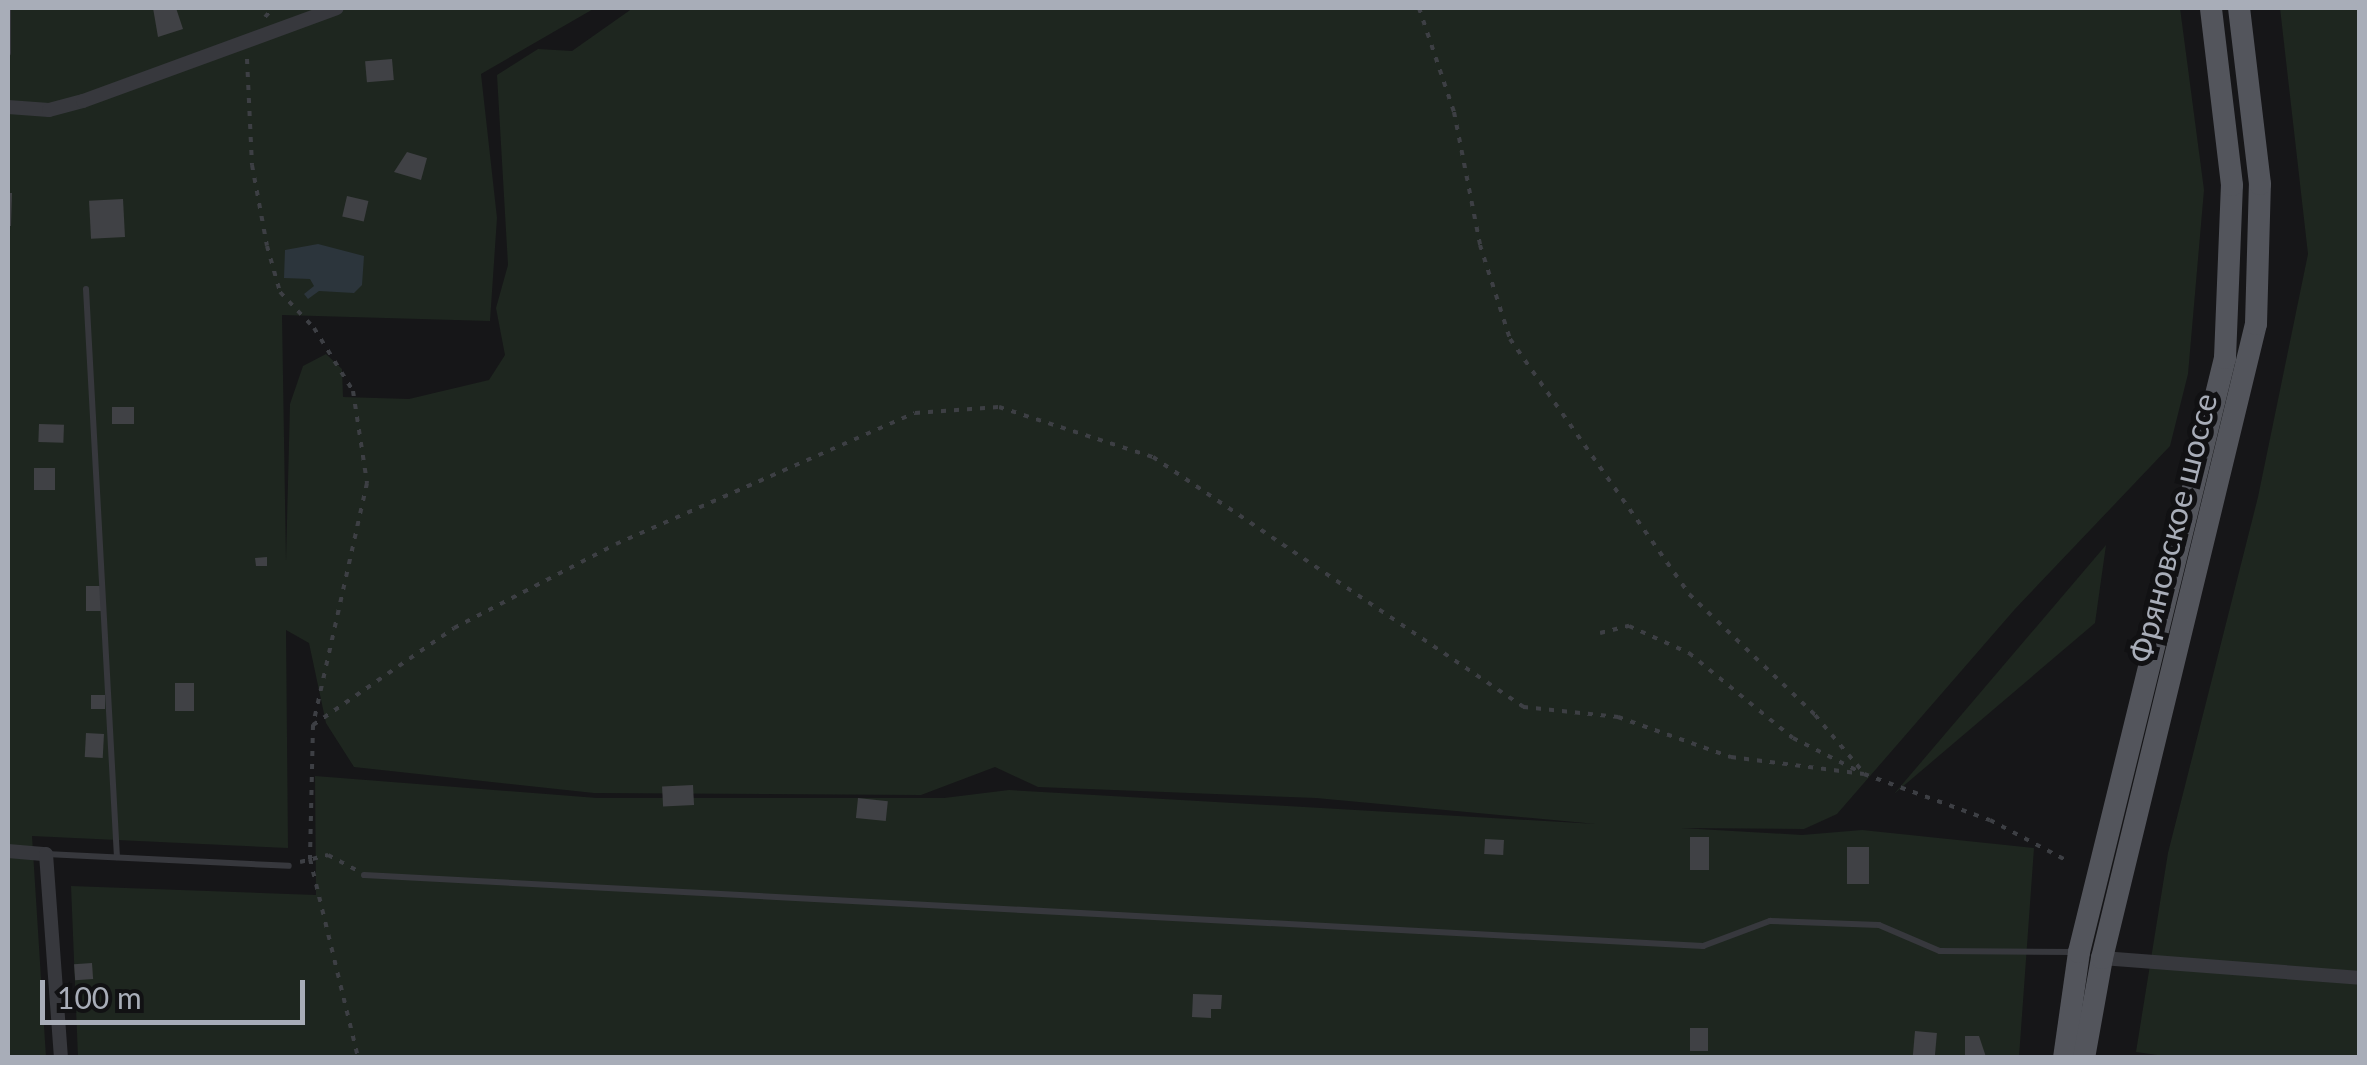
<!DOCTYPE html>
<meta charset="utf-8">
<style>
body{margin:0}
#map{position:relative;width:2367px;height:1065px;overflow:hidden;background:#161618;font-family:Lato,sans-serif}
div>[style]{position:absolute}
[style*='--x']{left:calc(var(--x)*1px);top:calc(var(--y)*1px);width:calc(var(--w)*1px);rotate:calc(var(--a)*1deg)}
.green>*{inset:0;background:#1e261f}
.water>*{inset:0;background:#2c353c}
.building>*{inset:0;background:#404145;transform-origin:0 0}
.path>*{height:4px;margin-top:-2px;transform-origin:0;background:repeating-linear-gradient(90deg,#3d3f44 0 5px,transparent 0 13px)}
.service>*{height:6px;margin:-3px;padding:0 3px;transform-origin:3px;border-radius:3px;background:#37383d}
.minor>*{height:14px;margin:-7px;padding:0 7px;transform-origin:7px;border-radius:7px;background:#37383d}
.primary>*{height:22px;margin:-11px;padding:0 11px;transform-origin:11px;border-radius:11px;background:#53555c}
span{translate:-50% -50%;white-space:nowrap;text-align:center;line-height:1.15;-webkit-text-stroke:10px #111113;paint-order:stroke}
.street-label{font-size:32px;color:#a8adb8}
.frame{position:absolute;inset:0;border:10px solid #a8adb8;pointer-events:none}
.scale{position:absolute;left:40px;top:980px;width:265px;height:45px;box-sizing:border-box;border:5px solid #a8adb8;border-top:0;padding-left:12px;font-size:30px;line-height:35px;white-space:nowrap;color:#a8adb8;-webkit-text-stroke:8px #111113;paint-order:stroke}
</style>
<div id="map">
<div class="green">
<i style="clip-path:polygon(8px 8px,595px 8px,481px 74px,497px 218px,490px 321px,282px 315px,286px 561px,290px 404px,303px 366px,326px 354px,342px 369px,343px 397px,409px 399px,489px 380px,505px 355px,496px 308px,508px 265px,497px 75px,538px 49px,572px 51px,633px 8px,2180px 8px,2204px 190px,2188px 374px,2170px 446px,2015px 609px,1837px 814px,1804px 829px,1681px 828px,1802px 835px,1862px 830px,2034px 848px,2019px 1057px,78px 1057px,71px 886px,316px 895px,315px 776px,597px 798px,944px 798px,1009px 790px,1596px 824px,1316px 798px,1038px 787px,995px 767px,921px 795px,594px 793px,354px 767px,326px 723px,309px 643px,286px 630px,288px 848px,32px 836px,46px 1057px,8px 1057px)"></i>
<i style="clip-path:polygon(2280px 8px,2359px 8px,2359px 1057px,2179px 1058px,2136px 1052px,2168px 853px,2258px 497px,2308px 254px)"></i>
<i style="clip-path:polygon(2106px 545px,2095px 623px,1894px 794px)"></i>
</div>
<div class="water">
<i style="clip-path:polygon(318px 244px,364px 256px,362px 285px,354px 293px,319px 291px,308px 299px,304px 294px,314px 286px,310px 279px,284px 278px,285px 250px)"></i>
</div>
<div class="building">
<i style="clip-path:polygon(153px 8px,176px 8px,183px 29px,158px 37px)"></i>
<i style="left:392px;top:59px;width:21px;height:27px;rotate:85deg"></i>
<i style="clip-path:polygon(407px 152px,427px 158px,421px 180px,394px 172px)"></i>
<i style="clip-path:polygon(8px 193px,12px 193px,11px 226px,8px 226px)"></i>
<i style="left:347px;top:196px;width:22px;height:21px;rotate:13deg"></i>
<i style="left:123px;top:199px;width:38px;height:34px;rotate:87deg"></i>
<i style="left:112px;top:407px;width:22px;height:17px"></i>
<i style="left:39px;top:424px;width:25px;height:18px;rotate:2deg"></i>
<i style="left:34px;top:468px;width:21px;height:22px"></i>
<i style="clip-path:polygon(267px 557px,267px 566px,256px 566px,255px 558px)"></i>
<i style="left:86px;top:586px;width:17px;height:25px"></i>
<i style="left:175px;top:683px;width:19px;height:28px"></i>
<i style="left:91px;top:695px;width:14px;height:14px"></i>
<i style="left:86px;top:733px;width:18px;height:24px;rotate:3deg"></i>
<i style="left:693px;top:785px;width:20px;height:31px;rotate:87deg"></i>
<i style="left:858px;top:798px;width:30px;height:20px;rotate:6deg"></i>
<i style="left:1690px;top:837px;width:19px;height:33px"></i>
<i style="left:1485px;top:839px;width:19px;height:15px;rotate:3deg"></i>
<i style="left:1847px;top:847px;width:22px;height:37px"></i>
<i style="left:92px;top:963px;width:16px;height:18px;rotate:86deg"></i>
<i style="clip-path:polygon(1193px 994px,1222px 995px,1221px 1009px,1211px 1009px,1211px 1018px,1192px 1017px)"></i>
<i style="left:1690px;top:1028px;width:18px;height:23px"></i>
<i style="left:1915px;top:1031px;width:22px;height:27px;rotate:5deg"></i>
<i style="clip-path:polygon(1965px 1036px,1979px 1036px,1986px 1057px,1965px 1057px)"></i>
</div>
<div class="path">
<i style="--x:1419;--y:8;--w:110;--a:71.4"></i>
<i style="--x:1454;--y:112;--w:136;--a:78.9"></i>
<i style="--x:1480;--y:245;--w:99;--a:72.3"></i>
<i style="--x:1510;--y:339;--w:312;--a:54.9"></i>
<i style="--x:1689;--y:594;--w:175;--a:43.8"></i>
<i style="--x:1815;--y:715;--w:75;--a:49.9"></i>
<i style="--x:265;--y:17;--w:12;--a:-48"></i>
<i style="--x:247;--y:59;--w:106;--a:87.3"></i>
<i style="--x:252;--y:165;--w:82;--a:79.5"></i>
<i style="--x:267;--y:246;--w:48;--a:74.2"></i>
<i style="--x:280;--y:292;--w:50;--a:46.6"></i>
<i style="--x:314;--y:328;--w:74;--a:58.2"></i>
<i style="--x:353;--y:391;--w:93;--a:81.3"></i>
<i style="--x:367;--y:483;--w:248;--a:102.6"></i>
<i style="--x:313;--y:725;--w:134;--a:91.3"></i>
<i style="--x:310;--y:859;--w:205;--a:76.4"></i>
<i style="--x:1600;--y:633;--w:30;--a:-14"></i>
<i style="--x:1629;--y:626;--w:66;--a:24.2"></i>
<i style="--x:1689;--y:653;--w:134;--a:39.3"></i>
<i style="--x:1793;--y:738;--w:75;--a:26.9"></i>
<i style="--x:313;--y:725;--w:171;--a:-34.5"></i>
<i style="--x:454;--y:628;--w:182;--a:-27.4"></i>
<i style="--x:616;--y:544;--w:326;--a:-23.7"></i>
<i style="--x:915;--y:413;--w:84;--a:-4.1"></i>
<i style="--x:999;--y:407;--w:162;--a:18"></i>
<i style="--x:1153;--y:457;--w:447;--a:34"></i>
<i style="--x:1523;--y:707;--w:96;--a:6"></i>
<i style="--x:1618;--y:717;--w:120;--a:19.5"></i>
<i style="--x:1731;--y:757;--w:134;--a:7.3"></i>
<i style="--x:1864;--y:774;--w:134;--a:20.1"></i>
<i style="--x:1990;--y:820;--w:84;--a:27.8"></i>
<i style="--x:300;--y:862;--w:29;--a:-14"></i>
<i style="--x:328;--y:855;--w:32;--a:28"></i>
</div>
<div class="service">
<i style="--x:8;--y:53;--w:45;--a:-90"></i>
<i style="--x:86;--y:289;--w:569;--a:86.88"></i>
<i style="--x:46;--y:854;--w:243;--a:2.8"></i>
<i style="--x:364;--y:875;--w:1341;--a:3.04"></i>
<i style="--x:1703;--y:946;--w:72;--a:-20.5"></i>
<i style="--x:1770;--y:921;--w:109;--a:2.1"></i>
<i style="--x:1879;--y:925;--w:66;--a:23.1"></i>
<i style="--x:1940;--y:951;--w:133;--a:0.4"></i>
</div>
<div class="minor">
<i style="--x:8;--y:107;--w:41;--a:4.2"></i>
<i style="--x:49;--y:110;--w:35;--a:-15"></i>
<i style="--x:83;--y:101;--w:270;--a:-20.1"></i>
<i style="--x:8;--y:851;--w:38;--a:5"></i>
<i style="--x:46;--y:854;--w:205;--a:85.8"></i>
<i style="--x:2102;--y:958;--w:259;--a:4.4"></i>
</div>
<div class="primary">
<i style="--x:2064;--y:1058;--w:107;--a:-81.9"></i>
<i style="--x:2079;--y:952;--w:612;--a:-76.19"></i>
<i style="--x:2225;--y:358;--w:173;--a:-87.7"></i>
<i style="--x:2232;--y:185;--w:178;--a:-96.8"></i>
<i style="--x:2084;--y:1058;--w:102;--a:-79.8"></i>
<i style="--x:2102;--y:958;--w:652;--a:-76.35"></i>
<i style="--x:2256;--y:324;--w:140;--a:-88.4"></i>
<i style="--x:2260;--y:184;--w:177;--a:-96.8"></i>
</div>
<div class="street-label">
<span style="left:2173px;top:528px;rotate:-76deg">Фряновское шоссе</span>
</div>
<div class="frame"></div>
<div class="scale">100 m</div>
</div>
